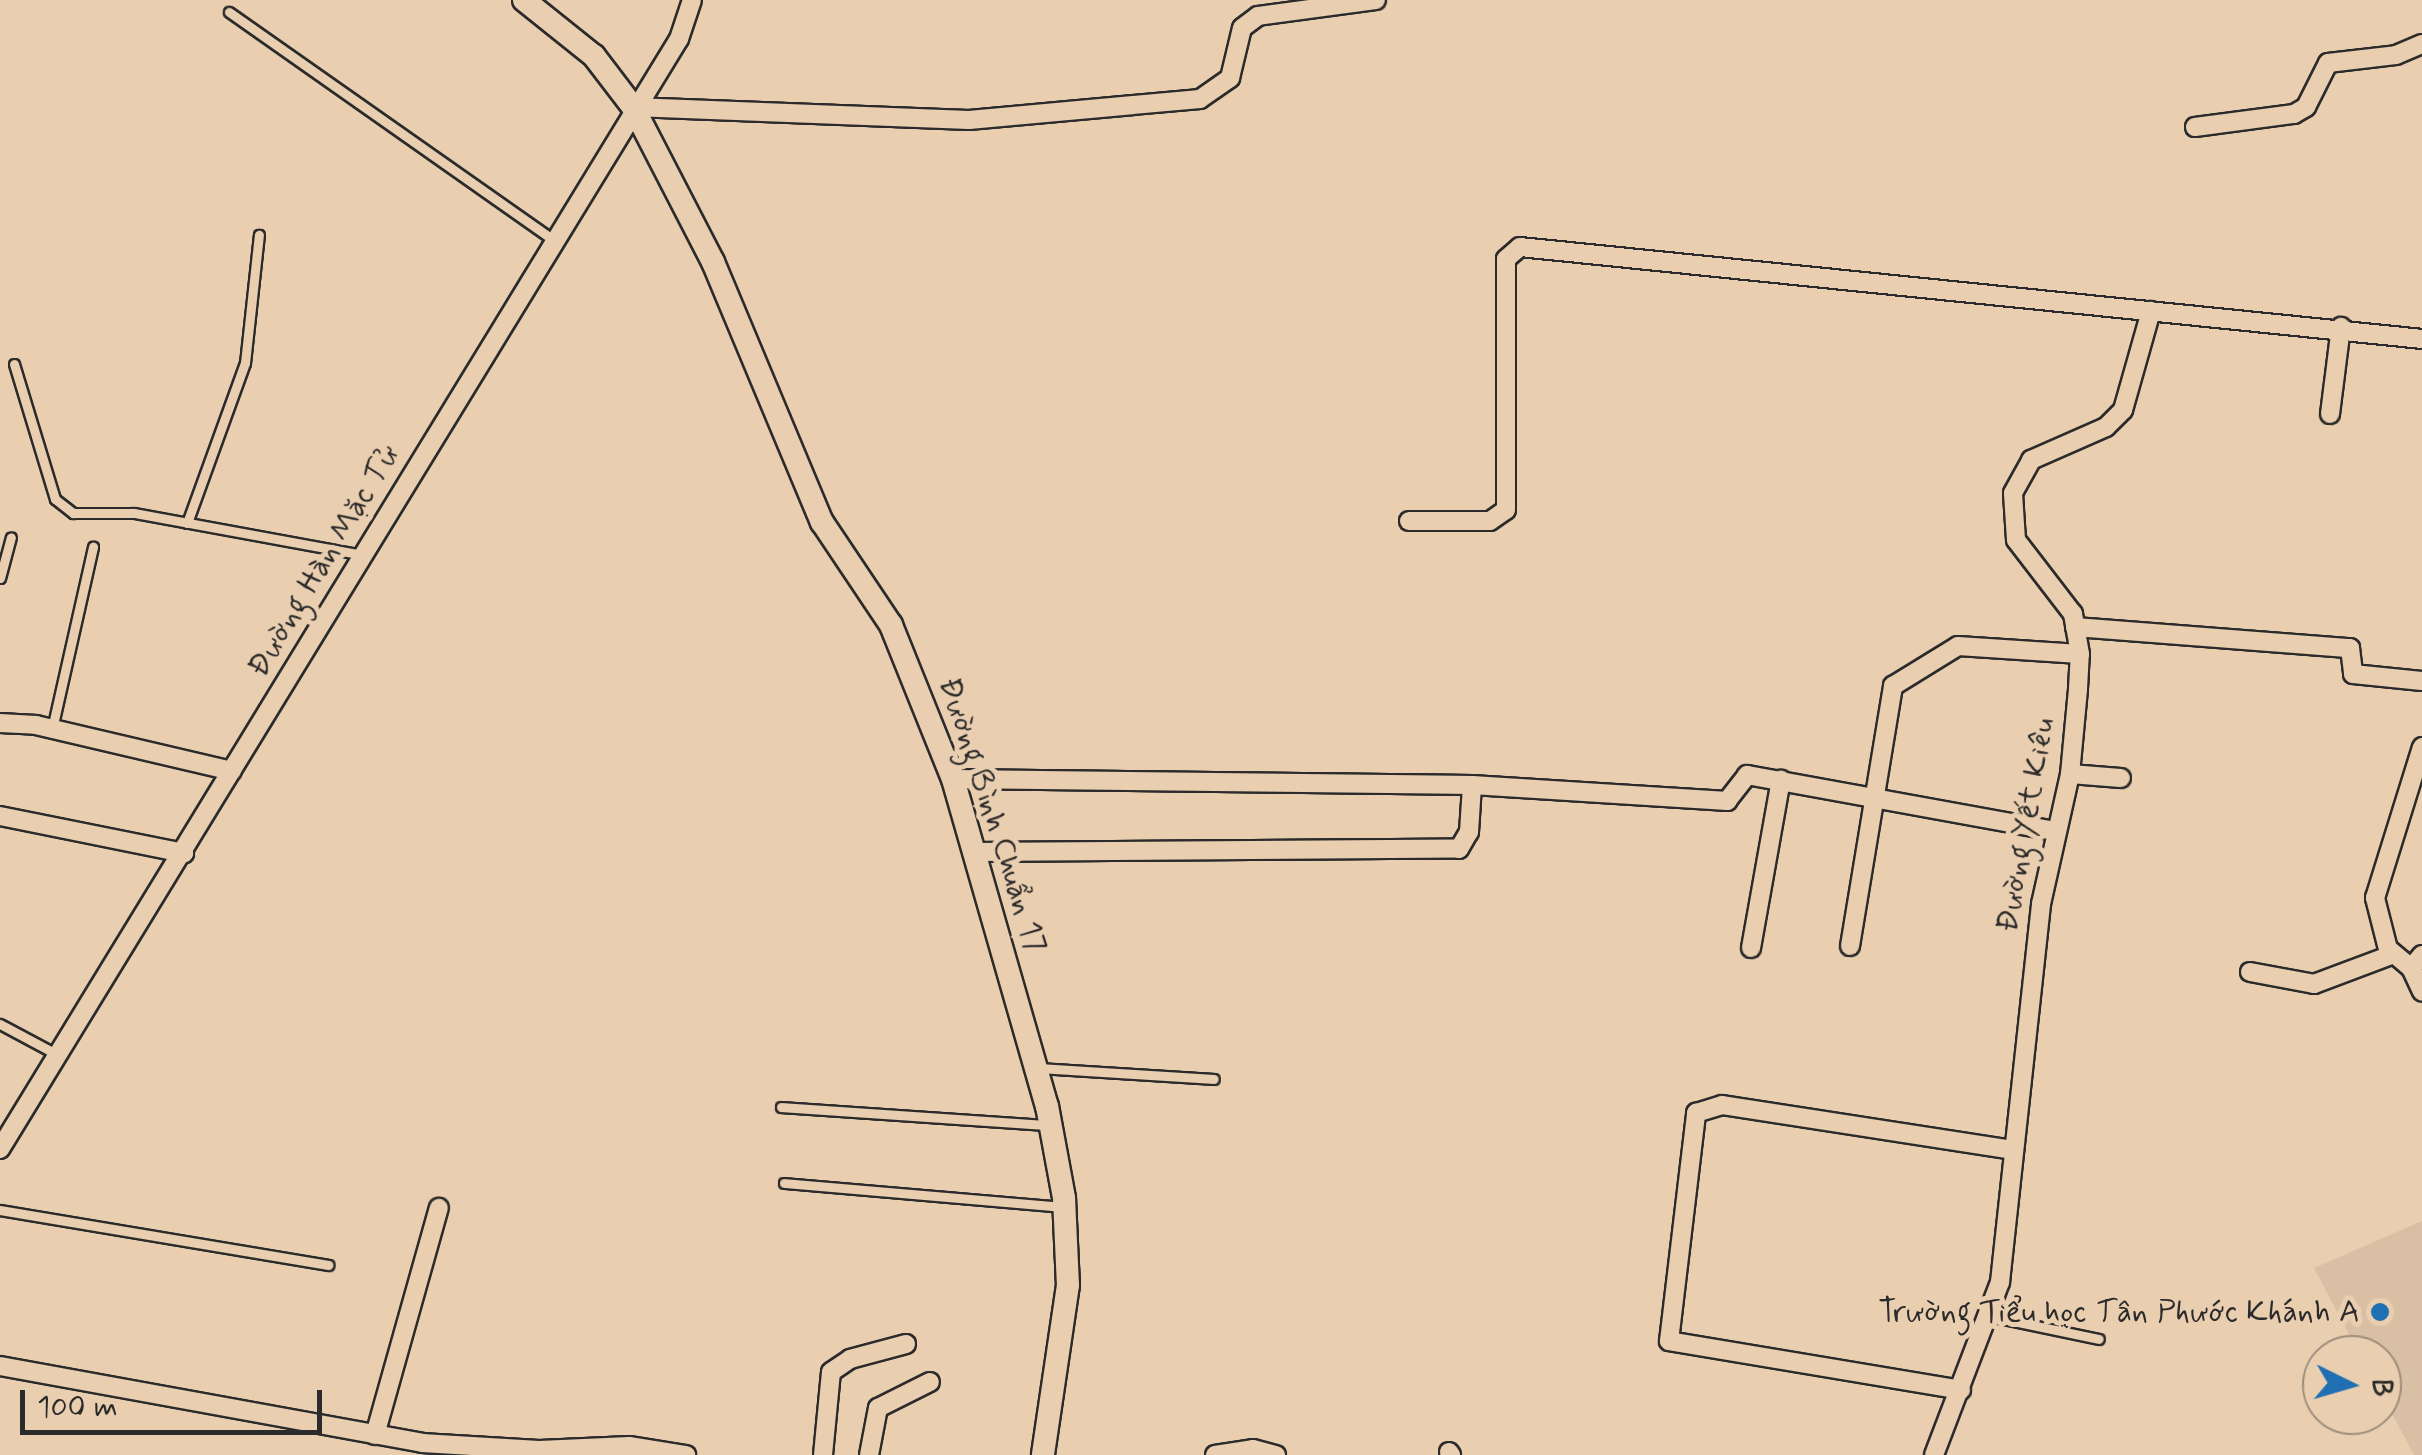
<!DOCTYPE html>
<meta charset="utf-8">
<style>
body{margin:0}
#map{position:relative;width:2422px;height:1455px;overflow:hidden;background:#e9ceb0;font-family:Mynerve,sans-serif}
div>[style]{position:absolute}
[style*='--x']{left:calc(var(--x)*1px);top:calc(var(--y)*1px);width:calc(var(--w)*1px);rotate:calc(var(--a)*1deg)}
.built>*{inset:0;background:#d9c0a5}
.roads{filter:drop-shadow(2px 0 #2b2b2b) drop-shadow(-2px 0 #2b2b2b) drop-shadow(0 2px #2b2b2b) drop-shadow(0 -2px #2b2b2b)}
.service>*{height:9px;margin:-4.5px;padding:0 4.5px;transform-origin:4.5px;border-radius:4.5px;background:#e9ceb0}
.minor>*{height:18px;margin:-9px;padding:0 9px;transform-origin:9px;border-radius:9px;background:#e9ceb0}
.tertiary>*{height:22px;margin:-11px;padding:0 11px;transform-origin:11px;border-radius:11px;background:#e9ceb0}
.dots>*{width:28px;height:28px;translate:-50% -50%;box-sizing:border-box;border:5px solid #e9ceb0;border-radius:50%}
span{translate:-50% -50%;white-space:nowrap;text-align:center;line-height:1.15;-webkit-text-stroke:10px #e9ceb0;paint-order:stroke}
.street-label{font-size:32px;color:#2b2b2b}
.poi-label{font-size:32px;color:#2b2b2b}
.right{translate:-100% -50%;text-align:right}
.north{position:absolute;left:2302px;top:1335px;width:100px;height:100px;box-sizing:border-box;background:#e9ceb0;border:2px solid #9d8d7b;border-radius:50%;rotate:95deg;font-size:28px;font-weight:700;line-height:40px;text-align:center;color:#2b2b2b}
.north::after{content:'';display:block;margin:auto;width:35px;height:45px;background:#1f6fb2;clip-path:polygon(50% 0,100% 100%,50% 72%,0 100%)}
.scale{position:absolute;left:20px;top:1390px;width:302px;height:45px;box-sizing:border-box;border:5px solid #2b2b2b;border-top:0;padding-left:12px;font-size:30px;line-height:35px;white-space:nowrap;color:#2b2b2b;-webkit-text-stroke:8px #e9ceb0;paint-order:stroke}
</style>
<div id="map">
<div class="built">
<i style="clip-path:polygon(2422px 1221px,2422px 1455px,2414px 1455px,2382px 1395px,2382px 1355px,2360px 1355px,2314px 1268px)"></i>
</div>
<div class="roads">
<div class="service">
<i style="--x:229;--y:12;--w:396;--a:35.1"></i>
<i style="--x:14;--y:364;--w:141;--a:73.1"></i>
<i style="--x:55;--y:499;--w:23;--a:38"></i>
<i style="--x:73;--y:513;--w:61;--a:0"></i>
<i style="--x:134;--y:513;--w:232;--a:10.4"></i>
<i style="--x:187;--y:523;--w:170;--a:-70.1"></i>
<i style="--x:245;--y:363;--w:129;--a:-83.8"></i>
<i style="--x:0;--y:578;--w:42;--a:-75"></i>
<i style="--x:52;--y:729;--w:187;--a:-77.3"></i>
<i style="--x:0;--y:1024;--w:66;--a:28.1"></i>
<i style="--x:1039;--y:1068;--w:175;--a:3.6"></i>
<i style="--x:781;--y:1107;--w:268;--a:3.9"></i>
<i style="--x:784;--y:1183;--w:279;--a:4.9"></i>
<i style="--x:0;--y:1210;--w:333;--a:9.5"></i>
<i style="--x:1989;--y:1316;--w:112;--a:11.8"></i>
</div>
<div class="minor">
<i style="--x:633;--y:107;--w:336;--a:2.2"></i>
<i style="--x:969;--y:120;--w:232;--a:-5.2"></i>
<i style="--x:1200;--y:99;--w:37;--a:-35"></i>
<i style="--x:1230;--y:78;--w:51;--a:-76.5"></i>
<i style="--x:1242;--y:28;--w:20;--a:-37"></i>
<i style="--x:1258;--y:16;--w:119;--a:-7.7"></i>
<i style="--x:2195;--y:127;--w:100;--a:-7.5"></i>
<i style="--x:2294;--y:114;--w:14;--a:-30"></i>
<i style="--x:2306;--y:107;--w:49;--a:-63.4"></i>
<i style="--x:2328;--y:63;--w:68;--a:-6.7"></i>
<i style="--x:2396;--y:55;--w:28;--a:-23"></i>
<i style="--x:2330;--y:414;--w:88;--a:-82.8"></i>
<i style="--x:1409;--y:521;--w:81;--a:0"></i>
<i style="--x:1490;--y:521;--w:19;--a:-35"></i>
<i style="--x:1506;--y:510;--w:251;--a:-90"></i>
<i style="--x:1506;--y:259;--w:18;--a:-41"></i>
<i style="--x:1520;--y:247;--w:907;--a:5.82"></i>
<i style="--x:2075;--y:627;--w:276;--a:4.4"></i>
<i style="--x:2350;--y:648;--w:26;--a:83"></i>
<i style="--x:2353;--y:674;--w:69;--a:5.8"></i>
<i style="--x:0;--y:723;--w:36;--a:3"></i>
<i style="--x:36;--y:725;--w:201;--a:13.2"></i>
<i style="--x:2070;--y:774;--w:51;--a:4.5"></i>
<i style="--x:953;--y:779;--w:519;--a:0.66"></i>
<i style="--x:1472;--y:785;--w:256;--a:3.6"></i>
<i style="--x:1727;--y:801;--w:33;--a:-52"></i>
<i style="--x:1747;--y:775;--w:313;--a:10.3"></i>
<i style="--x:0;--y:816;--w:188;--a:11.4"></i>
<i style="--x:974;--y:852;--w:485;--a:-0.4"></i>
<i style="--x:1459;--y:849;--w:20;--a:-60"></i>
<i style="--x:1469;--y:832;--w:47;--a:-86.3"></i>
<i style="--x:1850;--y:946;--w:264;--a:-80.6"></i>
<i style="--x:1893;--y:686;--w:76;--a:-31.6"></i>
<i style="--x:1958;--y:646;--w:122;--a:3.8"></i>
<i style="--x:1751;--y:948;--w:171;--a:-79.9"></i>
<i style="--x:2422;--y:955;--w:17;--a:130"></i>
<i style="--x:2411;--y:968;--w:26;--a:65"></i>
<i style="--x:2411;--y:968;--w:30;--a:-140"></i>
<i style="--x:2388;--y:949;--w:53;--a:-104.3"></i>
<i style="--x:2375;--y:898;--w:158;--a:-72.7"></i>
<i style="--x:2250;--y:972;--w:65;--a:10.6"></i>
<i style="--x:2314;--y:984;--w:85;--a:-20.6"></i>
<i style="--x:0;--y:1149;--w:1301;--a:-58.55"></i>
<i style="--x:679;--y:39;--w:41;--a:-71.6"></i>
<i style="--x:0;--y:1366;--w:429;--a:10.3"></i>
<i style="--x:422;--y:1443;--w:117;--a:3.4"></i>
<i style="--x:539;--y:1450;--w:90;--a:-2.5"></i>
<i style="--x:629;--y:1446;--w:58;--a:9"></i>
<i style="--x:1961;--y:1390;--w:296;--a:-170.5"></i>
<i style="--x:1669;--y:1341;--w:230;--a:-83.2"></i>
<i style="--x:1696;--y:1113;--w:27;--a:-17"></i>
<i style="--x:1722;--y:1105;--w:293;--a:8.8"></i>
<i style="--x:375;--y:1435;--w:236;--a:-74.3"></i>
<i style="--x:1449;--y:1452;--w:4;--a:56"></i>
<i style="--x:823;--y:1455;--w:83;--a:-84.5"></i>
<i style="--x:831;--y:1372;--w:23;--a:-34"></i>
<i style="--x:850;--y:1359;--w:58;--a:-15"></i>
<i style="--x:869;--y:1455;--w:48;--a:-79.2"></i>
<i style="--x:878;--y:1408;--w:58;--a:-26.6"></i>
<i style="--x:1215;--y:1455;--w:38;--a:-9"></i>
<i style="--x:1253;--y:1449;--w:24;--a:15"></i>
<i style="--x:1934;--y:1455;--w:185;--a:-69.1"></i>
<i style="--x:2000;--y:1282;--w:380;--a:-83.8"></i>
<i style="--x:2041;--y:904;--w:133;--a:-77.4"></i>
<i style="--x:2070;--y:774;--w:85;--a:-84.6"></i>
<i style="--x:2078;--y:689;--w:35;--a:-87"></i>
<i style="--x:2080;--y:654;--w:41;--a:-99.9"></i>
<i style="--x:2073;--y:614;--w:93;--a:-127.6"></i>
<i style="--x:2016;--y:540;--w:47;--a:-93.7"></i>
<i style="--x:2013;--y:493;--w:38;--a:-61"></i>
<i style="--x:2031;--y:460;--w:82;--a:-23.7"></i>
<i style="--x:2106;--y:427;--w:24;--a:-45"></i>
<i style="--x:2123;--y:410;--w:103;--a:-74.2"></i>
</div>
<div class="tertiary">
<i style="--x:524;--y:0;--w:90;--a:38.7"></i>
<i style="--x:594;--y:56;--w:64;--a:52.6"></i>
<i style="--x:633;--y:107;--w:174;--a:62.7"></i>
<i style="--x:713;--y:262;--w:282;--a:67.3"></i>
<i style="--x:822;--y:522;--w:124;--a:56.2"></i>
<i style="--x:891;--y:625;--w:166;--a:68.1"></i>
<i style="--x:953;--y:779;--w:340;--a:74"></i>
<i style="--x:1047;--y:1106;--w:94;--a:79.5"></i>
<i style="--x:1064;--y:1198;--w:87;--a:87.4"></i>
<i style="--x:1068;--y:1285;--w:172;--a:98.4"></i>
</div>
</div>
<div class="dots">
<i style="left:2380px;top:1312px;background:#1f6fb2"></i>
</div>
<div class="street-label">
<span style="left:324px;top:561px;rotate:-59deg">Đường Hàn Mặc Tử</span>
<span style="left:992px;top:815px;rotate:72deg">Đường Bình Chuẩn 17</span>
<span style="left:2026px;top:825px;rotate:-80deg">Đường Yết Kiêu</span>
</div>
<div class="poi-label">
<span class="right" style="left:2360px;top:1312px">Trường Tiểu học Tân Phước Khánh A</span>
</div>
<div class="north">B</div>
<div class="scale">100 m</div>
</div>
